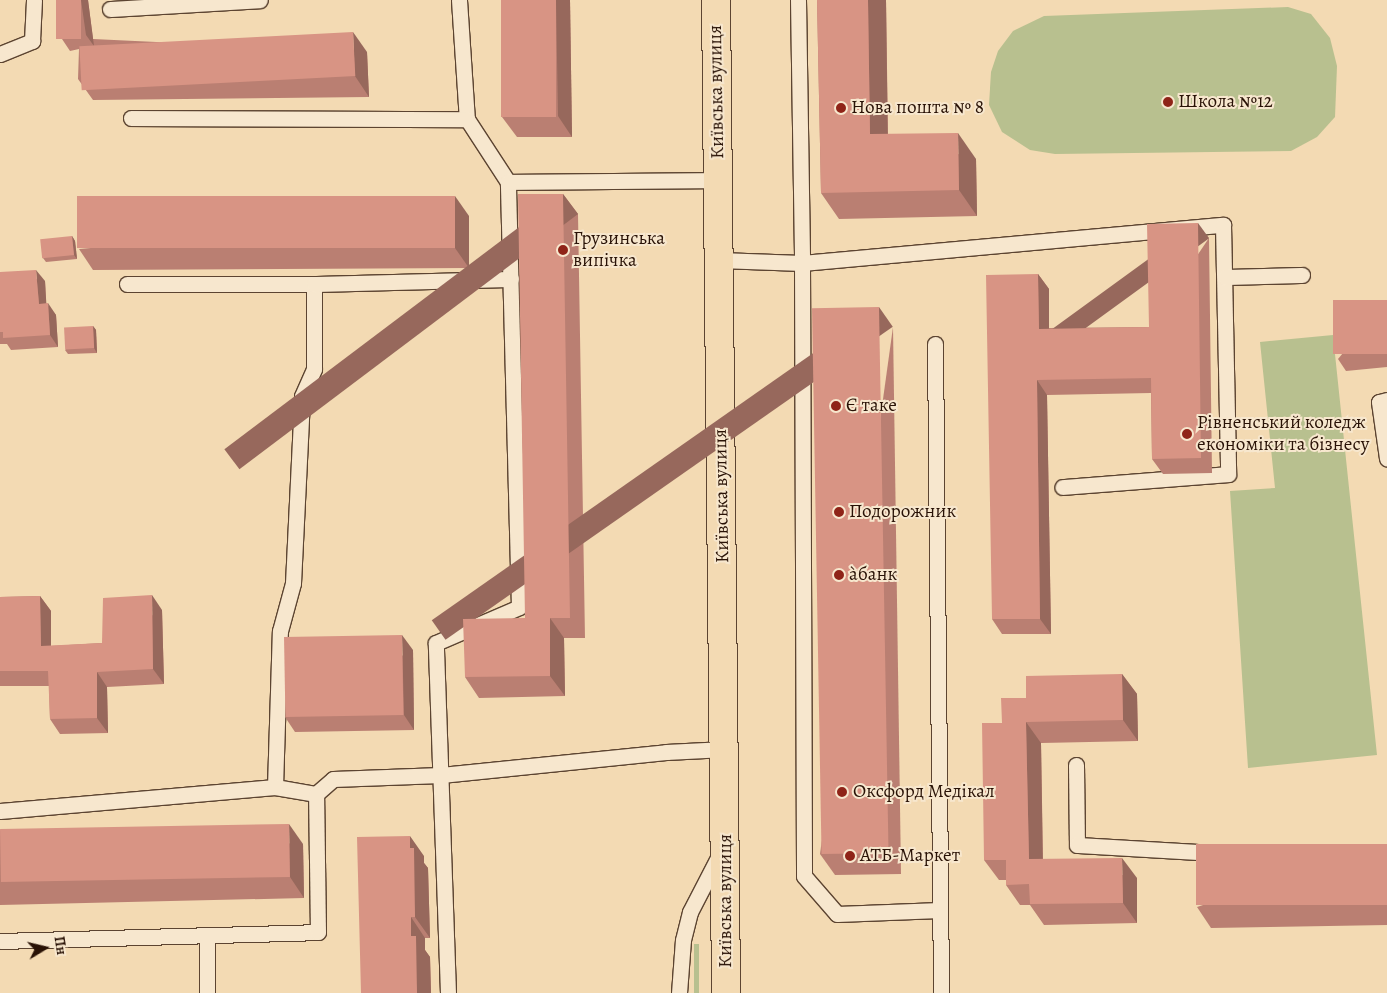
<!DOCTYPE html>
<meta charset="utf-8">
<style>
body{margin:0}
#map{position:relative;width:1387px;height:993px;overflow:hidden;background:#f3dab3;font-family:Alegreya,serif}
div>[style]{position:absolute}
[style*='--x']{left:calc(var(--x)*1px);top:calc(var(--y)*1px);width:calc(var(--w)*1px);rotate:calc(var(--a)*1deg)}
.green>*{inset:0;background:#b8c08f;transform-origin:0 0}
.roads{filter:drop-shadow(1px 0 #5c4431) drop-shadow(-1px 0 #5c4431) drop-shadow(0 1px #5c4431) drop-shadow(0 -1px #5c4431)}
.lane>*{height:15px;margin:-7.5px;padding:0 7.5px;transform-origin:7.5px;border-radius:7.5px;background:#f7e7ce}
.primary>*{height:28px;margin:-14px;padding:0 14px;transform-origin:14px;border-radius:14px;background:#f3dab3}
.wall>*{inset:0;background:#ba7f72}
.shaded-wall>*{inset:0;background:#97685c;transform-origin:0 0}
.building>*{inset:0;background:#d89484;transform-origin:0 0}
.dots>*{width:14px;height:14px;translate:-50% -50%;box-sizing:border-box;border:2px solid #f7e7ce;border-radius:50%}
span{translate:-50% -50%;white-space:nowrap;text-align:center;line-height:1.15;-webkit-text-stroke:4px #f7e7ce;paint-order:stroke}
.street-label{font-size:19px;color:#291206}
.poi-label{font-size:19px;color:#291206}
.left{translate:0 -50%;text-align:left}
.north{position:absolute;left:20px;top:923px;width:50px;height:50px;-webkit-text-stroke:4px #f7e7ce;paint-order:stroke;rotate:81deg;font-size:14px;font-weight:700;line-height:20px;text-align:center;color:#291206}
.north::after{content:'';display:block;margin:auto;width:18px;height:22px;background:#291206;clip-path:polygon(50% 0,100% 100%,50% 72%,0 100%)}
</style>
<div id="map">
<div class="green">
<i style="clip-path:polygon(1288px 7px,1311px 14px,1330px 38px,1337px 66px,1335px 117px,1317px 137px,1291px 151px,1055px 154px,1030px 150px,1002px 132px,989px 105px,991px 72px,998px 51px,1013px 31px,1044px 16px)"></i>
<i style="clip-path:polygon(1333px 335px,1377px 755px,1248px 768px,1230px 491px,1275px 488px,1260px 342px)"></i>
<i style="left:694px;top:944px;width:5px;height:49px"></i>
</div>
<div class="roads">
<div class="lane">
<i style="--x:459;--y:0;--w:119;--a:86.2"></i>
<i style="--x:467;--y:119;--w:75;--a:56.9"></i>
<i style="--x:798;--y:0;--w:263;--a:89.1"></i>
<i style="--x:802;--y:263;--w:613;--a:89.81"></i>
<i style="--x:804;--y:876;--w:50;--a:49"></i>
<i style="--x:837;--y:914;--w:103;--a:-2.2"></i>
<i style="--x:110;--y:9;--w:150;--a:-3.4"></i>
<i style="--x:0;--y:54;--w:35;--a:-22"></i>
<i style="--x:32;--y:41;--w:41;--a:-87.2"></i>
<i style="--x:131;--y:118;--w:336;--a:0.2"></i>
<i style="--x:719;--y:260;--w:83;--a:2.1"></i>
<i style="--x:802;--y:263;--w:423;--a:-5.2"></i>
<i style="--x:1223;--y:225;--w:249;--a:88.8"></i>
<i style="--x:1228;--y:474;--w:166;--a:175.5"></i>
<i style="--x:1225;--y:277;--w:77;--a:-1.5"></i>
<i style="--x:127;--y:284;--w:187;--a:0"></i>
<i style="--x:935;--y:344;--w:649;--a:89.47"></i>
<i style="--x:1387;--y:400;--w:8;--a:166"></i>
<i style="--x:1379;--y:402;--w:57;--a:81.9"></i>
<i style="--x:1076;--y:765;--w:80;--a:89.3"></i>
<i style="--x:1077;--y:845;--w:139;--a:3.3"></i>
<i style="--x:275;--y:787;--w:156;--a:-88.2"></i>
<i style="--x:280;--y:631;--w:50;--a:-74.8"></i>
<i style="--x:293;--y:583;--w:187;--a:-87.2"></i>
<i style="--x:302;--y:396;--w:30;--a:-66"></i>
<i style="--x:314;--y:369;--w:85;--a:-90"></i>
<i style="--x:314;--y:284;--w:197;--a:-1.5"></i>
<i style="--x:0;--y:811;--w:276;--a:-5"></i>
<i style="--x:275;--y:787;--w:42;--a:9.7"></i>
<i style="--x:316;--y:794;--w:23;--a:-41"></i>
<i style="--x:333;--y:779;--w:108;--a:-2.1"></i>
<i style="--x:441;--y:775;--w:226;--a:-5.8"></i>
<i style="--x:666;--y:752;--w:59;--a:-2.9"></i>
<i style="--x:207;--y:938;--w:55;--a:90"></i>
<i style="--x:0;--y:941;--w:318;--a:-1.6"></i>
<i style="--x:318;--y:932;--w:138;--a:-90.8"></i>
<i style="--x:448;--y:993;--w:350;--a:-92"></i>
<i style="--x:436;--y:643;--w:90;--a:-23.4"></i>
<i style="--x:519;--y:607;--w:425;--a:-91.5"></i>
<i style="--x:508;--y:182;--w:210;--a:-0.5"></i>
<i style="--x:679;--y:993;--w:53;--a:-85.7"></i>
<i style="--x:683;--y:940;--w:29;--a:-76"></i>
<i style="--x:690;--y:912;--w:65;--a:-62.7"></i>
</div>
<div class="primary">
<i style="--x:716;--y:0;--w:993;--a:89.42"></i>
</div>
</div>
<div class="wall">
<i style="clip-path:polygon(56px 0,88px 0,93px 39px,367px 52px,369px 97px,93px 100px,78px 79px,79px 49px,70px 51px,62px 39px)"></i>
<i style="clip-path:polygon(501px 0,570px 0,572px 137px,517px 137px,502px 117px)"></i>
<i style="clip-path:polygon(817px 0,886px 0,888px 134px,976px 159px,977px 216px,839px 219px,821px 193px)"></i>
<i style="clip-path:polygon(563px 194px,578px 214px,585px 638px,564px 638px,565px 696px,479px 698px,465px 677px,525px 618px)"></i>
<i style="clip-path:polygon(469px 216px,469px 268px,93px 270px,79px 249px)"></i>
<i style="clip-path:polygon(72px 236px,75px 241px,77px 259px,46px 262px,43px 258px)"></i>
<i style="clip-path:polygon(1209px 238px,1212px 473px,1163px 474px,1152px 459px,1151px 393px,1047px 395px,1051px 634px,1002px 634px,992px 619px,1038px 274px,1049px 289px,1049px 328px,1149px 327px)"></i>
<i style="clip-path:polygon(0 272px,45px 281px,46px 303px,56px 315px,58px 347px,11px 350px,7px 344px,0 344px)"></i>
<i style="clip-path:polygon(1387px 300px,1387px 367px,1346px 371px,1338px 359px)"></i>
<i style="clip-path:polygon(93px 326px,96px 330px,97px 353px,68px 354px,65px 350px)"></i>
<i style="clip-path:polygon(893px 327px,901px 874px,835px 875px,820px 854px)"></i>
<i style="clip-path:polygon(40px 596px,51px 611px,51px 646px,102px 643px,162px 610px,164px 684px,107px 687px,108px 733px,60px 734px,50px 719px,49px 686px,0 686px,0 597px)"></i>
<i style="clip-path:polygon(413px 650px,414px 730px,295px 732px,285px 717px)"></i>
<i style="clip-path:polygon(1122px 674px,1137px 694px,1138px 741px,1041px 743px,1043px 859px,1137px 878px,1137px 923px,1044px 925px,1030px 905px,1020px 905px,1006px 885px,1006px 880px,999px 880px,984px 860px,1002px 723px,1026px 698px)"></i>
<i style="clip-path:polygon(0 830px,303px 844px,304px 898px,0 905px)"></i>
<i style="clip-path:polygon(1387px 844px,1387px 925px,1211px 928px,1197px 907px)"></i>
<i style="clip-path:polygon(424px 856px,424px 863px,428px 868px,430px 938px,425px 938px,425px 950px,430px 957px,431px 993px,361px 993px)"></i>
</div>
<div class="shaded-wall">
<i style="clip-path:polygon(81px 0,88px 0,94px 46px,86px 35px)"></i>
<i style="clip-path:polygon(556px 0,570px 0,572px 137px,558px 116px)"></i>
<i style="clip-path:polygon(868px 0,886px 0,888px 160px,870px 134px)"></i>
<i style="clip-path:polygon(353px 32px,367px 52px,369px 97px,355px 76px)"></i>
<i style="clip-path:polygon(958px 133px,976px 159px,977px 216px,959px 190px)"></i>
<i style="left:563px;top:194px;width:25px;height:424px;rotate:53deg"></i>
<i style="clip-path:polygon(455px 196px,469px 216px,469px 268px,455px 248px)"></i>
<i style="left:1198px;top:223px;width:19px;height:235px;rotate:54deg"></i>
<i style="clip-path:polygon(72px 236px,75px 241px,77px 259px,74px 255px)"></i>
<i style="clip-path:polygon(36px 270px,45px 281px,47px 315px,39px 304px)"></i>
<i style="clip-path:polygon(1038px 274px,1049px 289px,1049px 344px,1039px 329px)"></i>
<i style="clip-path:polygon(48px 303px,56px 315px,58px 347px,50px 335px)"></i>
<i style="left:879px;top:307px;width:24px;height:546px;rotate:55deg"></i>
<i style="clip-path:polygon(93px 326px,96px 330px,97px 353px,94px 348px)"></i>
<i style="clip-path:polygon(1037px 380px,1047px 395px,1051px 634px,1040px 619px)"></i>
<i style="clip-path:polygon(152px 595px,162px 610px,164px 684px,153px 669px)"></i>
<i style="clip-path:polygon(40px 596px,51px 611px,51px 661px,41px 646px)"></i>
<i style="clip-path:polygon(550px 618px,564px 638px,565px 696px,550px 676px)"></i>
<i style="clip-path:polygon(402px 635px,413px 650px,414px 730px,404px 715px)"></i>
<i style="clip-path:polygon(97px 672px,107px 687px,108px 733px,97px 718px)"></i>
<i style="clip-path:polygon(1122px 674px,1137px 694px,1138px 741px,1123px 720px)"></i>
<i style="clip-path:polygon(1026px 722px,1041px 743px,1043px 880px,1029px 859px)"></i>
<i style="clip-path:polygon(289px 824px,303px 844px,304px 898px,290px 877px)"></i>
<i style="clip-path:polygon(410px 836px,424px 856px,424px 863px,428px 868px,430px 938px,415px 917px,410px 848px)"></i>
<i style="clip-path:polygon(1122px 858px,1137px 878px,1137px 923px,1123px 903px)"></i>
<i style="clip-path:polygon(411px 917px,425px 938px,425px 950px,430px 957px,431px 993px,417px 993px,411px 936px)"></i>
</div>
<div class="building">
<i style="left:56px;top:0;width:25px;height:39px"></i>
<i style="left:501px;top:0;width:55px;height:117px"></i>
<i style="clip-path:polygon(817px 0,868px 0,870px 134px,958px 133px,959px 190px,821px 193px)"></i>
<i style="left:353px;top:32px;width:44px;height:274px;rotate:87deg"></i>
<i style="clip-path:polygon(518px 194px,563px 194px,570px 618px,550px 618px,550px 676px,465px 677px,463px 619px,525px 618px)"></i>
<i style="left:455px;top:196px;width:52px;height:378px;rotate:90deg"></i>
<i style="clip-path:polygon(1198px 223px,1201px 458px,1152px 459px,1151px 378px,1037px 380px,1040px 619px,992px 619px,986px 275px,1038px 274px,1039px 329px,1149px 327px,1147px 224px)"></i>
<i style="left:72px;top:236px;width:19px;height:32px;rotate:84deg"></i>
<i style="clip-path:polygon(36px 270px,39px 304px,48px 303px,50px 335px,3px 338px,3px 332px,0 332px,0 272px)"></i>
<i style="left:1387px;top:300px;width:54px;height:54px;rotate:90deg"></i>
<i style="left:879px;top:307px;width:546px;height:67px;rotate:89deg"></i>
<i style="left:93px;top:326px;width:22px;height:29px;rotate:87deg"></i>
<i style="clip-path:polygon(152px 595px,153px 669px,97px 672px,97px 718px,50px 719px,48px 671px,0 671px,0 597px,40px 596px,41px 646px,102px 643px,103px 598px)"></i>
<i style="left:402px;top:635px;width:80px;height:118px;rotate:89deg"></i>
<i style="clip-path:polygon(1122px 674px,1123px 720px,1026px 722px,1029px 859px,1122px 858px,1123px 903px,1030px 904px,1029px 884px,1006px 885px,1006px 860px,984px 860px,982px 723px,1002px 723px,1001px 698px,1026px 698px,1026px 676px)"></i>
<i style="left:289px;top:824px;width:53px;height:289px;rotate:89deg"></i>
<i style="clip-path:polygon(410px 836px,410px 848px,414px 848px,415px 917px,411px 917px,411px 936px,416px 936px,417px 993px,361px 993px,357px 837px)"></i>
<i style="left:1387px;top:844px;width:61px;height:191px;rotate:90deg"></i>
</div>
<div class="dots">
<i style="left:1168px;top:102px;background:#8f2418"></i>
<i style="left:841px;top:108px;background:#8f2418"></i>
<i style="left:563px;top:250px;background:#8f2418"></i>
<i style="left:836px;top:406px;background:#8f2418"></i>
<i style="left:1187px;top:434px;background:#8f2418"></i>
<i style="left:839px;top:512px;background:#8f2418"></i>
<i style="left:839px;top:575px;background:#8f2418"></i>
<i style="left:842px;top:792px;background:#8f2418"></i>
<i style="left:850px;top:856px;background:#8f2418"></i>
</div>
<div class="street-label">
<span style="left:717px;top:92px;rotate:-91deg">Київська вулиця</span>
<span style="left:722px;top:496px;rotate:-91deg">Київська вулиця</span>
<span style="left:726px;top:901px;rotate:-90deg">Київська вулиця</span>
</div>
<div class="poi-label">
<span class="left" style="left:1178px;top:102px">Школа №12</span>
<span class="left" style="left:851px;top:108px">Нова пошта № 8</span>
<span class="left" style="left:573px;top:250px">Грузинська<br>випічка</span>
<span class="left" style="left:846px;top:406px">Є таке</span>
<span class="left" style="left:1197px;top:434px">Рівненський коледж<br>економіки та бізнесу</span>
<span class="left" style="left:849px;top:512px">Подорожник</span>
<span class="left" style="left:849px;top:575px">а̀банк</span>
<span class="left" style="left:853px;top:792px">Оксфорд Медікал</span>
<span class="left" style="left:860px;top:856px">АТБ-Маркет</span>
</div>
<div class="north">Пн</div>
</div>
